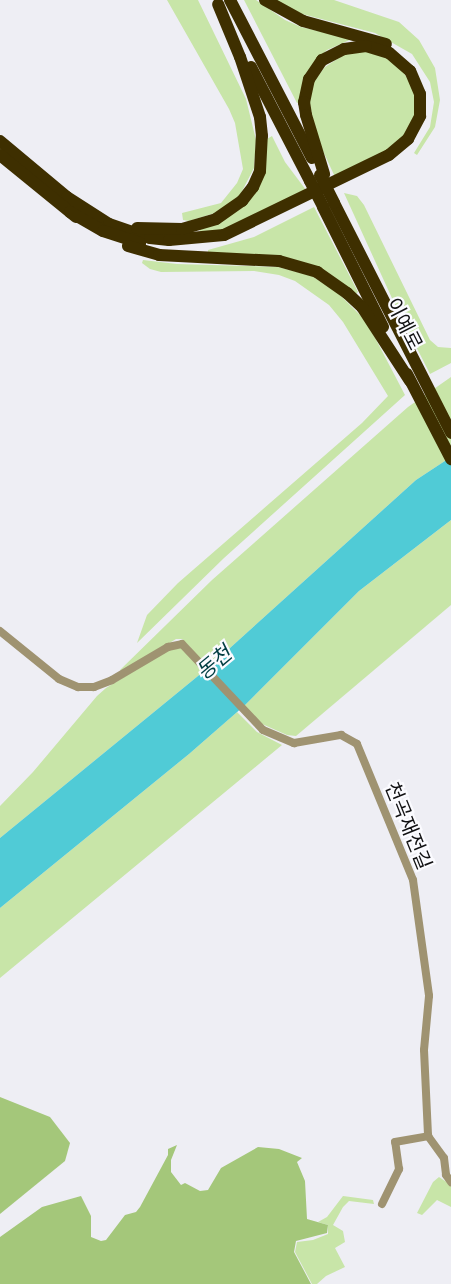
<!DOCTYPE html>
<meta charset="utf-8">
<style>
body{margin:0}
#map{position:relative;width:451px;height:1284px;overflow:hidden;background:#eeeef4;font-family:"Space Grotesk","Noto Sans KR",sans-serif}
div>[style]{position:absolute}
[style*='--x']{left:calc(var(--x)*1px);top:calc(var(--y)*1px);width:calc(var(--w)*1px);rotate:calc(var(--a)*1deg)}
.green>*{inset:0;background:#c8e5a8}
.forest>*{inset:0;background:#a4c77a}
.water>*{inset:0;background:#50cbd6}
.minor>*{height:8px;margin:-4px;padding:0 4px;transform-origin:4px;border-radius:4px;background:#9f9371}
.highway>*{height:12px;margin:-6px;padding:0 6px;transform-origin:6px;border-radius:6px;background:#3e2f00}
.highway-bridge>*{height:12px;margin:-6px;padding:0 6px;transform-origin:6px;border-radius:6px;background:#3e2f00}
span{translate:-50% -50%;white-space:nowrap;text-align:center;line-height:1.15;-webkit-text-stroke:4.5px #fbfbff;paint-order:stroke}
.street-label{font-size:20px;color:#111113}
.water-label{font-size:21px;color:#013d42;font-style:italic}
</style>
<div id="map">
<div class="green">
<i style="clip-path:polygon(167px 0,198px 0,246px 99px,256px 140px,254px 168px,240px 195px,218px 212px,189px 221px,183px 220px,182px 213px,221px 203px,237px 183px,243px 169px,235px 123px,229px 109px)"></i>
<i style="clip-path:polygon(244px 0,256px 0,285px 20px,301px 27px,352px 39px,327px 50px,314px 62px,303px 79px,300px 102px,297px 103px)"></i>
<i style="clip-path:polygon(274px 0,334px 0,399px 22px,419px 40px,435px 68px,440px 100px,435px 127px,417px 155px,414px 153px,430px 127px,434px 102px,430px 82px,412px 54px,375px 33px,302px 14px)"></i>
<i style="clip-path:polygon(348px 52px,372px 52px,396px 62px,415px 89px,415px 121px,397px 145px,335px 177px,316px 136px,309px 100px,313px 82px,325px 67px)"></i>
<i style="clip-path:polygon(272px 136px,285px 162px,306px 190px,225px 230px,200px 235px,200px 229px,245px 203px,267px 139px)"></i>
<i style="clip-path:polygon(344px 193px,357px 196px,364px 205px,430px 340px,438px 347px,451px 348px,451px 363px,430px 374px,396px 307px)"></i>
<i style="clip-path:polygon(314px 207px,358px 292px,356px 294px,321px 269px,208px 253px,208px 250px,254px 237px)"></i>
<i style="clip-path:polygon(143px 260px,177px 264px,278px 267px,312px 276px,338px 293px,361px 316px,372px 332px,405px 395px,224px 558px,137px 643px,147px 615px,178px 583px,362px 423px,388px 396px,343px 322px,329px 305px,295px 281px,279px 275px,254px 271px,161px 272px,150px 269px,142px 263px)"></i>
<i style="clip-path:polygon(451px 377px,451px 457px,416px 480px,209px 667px,0 838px,0 806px,33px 772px,97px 696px,106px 688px,168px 650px,181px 648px,187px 651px,191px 648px,182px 639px,176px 639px,122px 672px,120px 670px,212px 580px,408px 407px)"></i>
<i style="clip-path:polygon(451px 520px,451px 605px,296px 736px,287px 735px,262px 724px,244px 706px,359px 591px)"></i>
<i style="clip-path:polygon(237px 712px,257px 732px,282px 745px,0 978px,0 908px,189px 754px)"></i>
<i style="clip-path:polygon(439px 1177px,451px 1185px,451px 1207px,437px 1200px,422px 1215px,417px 1213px,433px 1182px)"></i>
<i style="clip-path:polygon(343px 1196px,373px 1200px,374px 1204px,349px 1201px,343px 1207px,333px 1225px,343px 1231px,345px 1242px,335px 1248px,345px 1267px,326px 1276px,317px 1284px,312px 1284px,295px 1252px,297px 1242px,313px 1240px,328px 1234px,328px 1225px,318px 1222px,327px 1217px)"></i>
</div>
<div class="forest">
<i style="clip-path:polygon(0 1097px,50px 1117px,70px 1143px,65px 1161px,0 1214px)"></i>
<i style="clip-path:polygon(177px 1145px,171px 1160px,171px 1172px,181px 1185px,185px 1183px,200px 1191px,208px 1190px,221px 1168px,258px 1147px,279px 1149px,302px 1158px,297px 1162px,305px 1181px,307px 1219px,328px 1225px,327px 1233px,296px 1241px,294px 1252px,311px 1284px,0 1284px,0 1237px,42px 1207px,81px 1196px,91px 1216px,91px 1237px,101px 1241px,106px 1240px,125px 1215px,136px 1212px,140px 1207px,168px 1155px,168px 1149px)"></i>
</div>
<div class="water">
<i style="clip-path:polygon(451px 457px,451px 520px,359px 591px,244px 706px,189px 754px,0 908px,0 838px,209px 667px,416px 480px)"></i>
</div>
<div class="minor">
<i style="--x:0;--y:631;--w:76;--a:39.1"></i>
<i style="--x:59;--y:679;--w:21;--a:23"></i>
<i style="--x:78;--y:687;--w:16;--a:0"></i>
<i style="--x:94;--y:687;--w:19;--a:-21"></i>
<i style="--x:112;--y:680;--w:65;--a:-30.5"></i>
<i style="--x:168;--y:647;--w:14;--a:-12"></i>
<i style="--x:182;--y:644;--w:118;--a:46.7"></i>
<i style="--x:263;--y:730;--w:34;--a:23"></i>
<i style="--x:294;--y:743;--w:48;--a:-9.7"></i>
<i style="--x:341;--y:735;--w:18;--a:29"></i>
<i style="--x:357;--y:744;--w:147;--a:67.6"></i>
<i style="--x:413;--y:880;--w:117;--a:82.1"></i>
<i style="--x:429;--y:996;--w:54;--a:95.3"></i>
<i style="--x:424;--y:1050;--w:86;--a:87.3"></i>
<i style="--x:428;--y:1136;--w:27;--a:54"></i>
<i style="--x:444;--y:1158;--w:17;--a:83"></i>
<i style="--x:446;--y:1175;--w:9;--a:54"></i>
<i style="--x:382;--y:1204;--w:39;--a:-64"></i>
<i style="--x:399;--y:1169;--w:27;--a:-98"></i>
<i style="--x:395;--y:1142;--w:34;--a:-10"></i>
</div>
<div class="highway">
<i style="--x:230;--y:0;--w:178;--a:62.6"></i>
<i style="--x:265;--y:0;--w:43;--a:28.9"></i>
<i style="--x:303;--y:21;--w:86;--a:15.5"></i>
<i style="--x:251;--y:67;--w:128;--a:62.6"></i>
<i style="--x:0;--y:141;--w:87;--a:39.9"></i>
<i style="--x:67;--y:197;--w:50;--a:32.7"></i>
<i style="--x:109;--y:224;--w:43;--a:18.9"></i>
<i style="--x:150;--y:238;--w:19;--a:6"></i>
<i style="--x:169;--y:240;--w:55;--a:-5.2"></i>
<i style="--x:224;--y:235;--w:183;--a:-25.9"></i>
<i style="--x:389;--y:155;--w:25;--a:-40"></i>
<i style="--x:408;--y:139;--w:26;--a:-62"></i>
<i style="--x:420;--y:116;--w:22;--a:-90"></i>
<i style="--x:420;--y:94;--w:25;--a:-113"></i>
<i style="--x:410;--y:71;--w:28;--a:-139"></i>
<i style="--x:389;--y:53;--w:24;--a:-163"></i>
<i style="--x:366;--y:46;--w:22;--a:172"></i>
<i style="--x:344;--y:49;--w:25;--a:153"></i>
<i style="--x:322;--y:60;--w:23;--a:124"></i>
<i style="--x:309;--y:79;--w:24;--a:102"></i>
<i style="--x:304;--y:102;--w:13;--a:81"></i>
<i style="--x:306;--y:115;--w:62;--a:73"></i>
<i style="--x:0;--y:155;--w:98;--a:39.2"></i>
<i style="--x:334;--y:203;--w:258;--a:63"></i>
<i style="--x:323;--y:207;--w:134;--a:63.4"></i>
<i style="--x:70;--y:212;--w:38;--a:30"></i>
<i style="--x:103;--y:231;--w:39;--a:18"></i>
<i style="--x:137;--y:228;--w:45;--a:1.3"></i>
<i style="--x:182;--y:229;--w:35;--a:-16"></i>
<i style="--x:216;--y:219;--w:32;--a:-35"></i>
<i style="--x:242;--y:201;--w:18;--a:-52"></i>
<i style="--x:253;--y:187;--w:17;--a:-66"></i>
<i style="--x:260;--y:171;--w:35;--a:-87"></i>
<i style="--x:262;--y:136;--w:19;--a:-96"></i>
<i style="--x:260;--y:117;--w:63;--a:-108.4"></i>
<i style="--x:240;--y:57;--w:57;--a:-112.5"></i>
<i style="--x:128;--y:246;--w:32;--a:16"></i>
<i style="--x:159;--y:255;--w:120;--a:2.9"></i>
<i style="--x:279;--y:261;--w:40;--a:16"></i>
<i style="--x:317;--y:272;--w:37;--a:35"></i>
<i style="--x:347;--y:293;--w:21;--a:43"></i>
<i style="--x:362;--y:307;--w:88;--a:57"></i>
<i style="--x:407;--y:374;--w:96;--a:62.6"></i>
</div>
<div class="highway-bridge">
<i style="--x:320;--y:175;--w:31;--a:63"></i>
<i style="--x:310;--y:181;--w:29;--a:63"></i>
</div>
<div class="street-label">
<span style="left:404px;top:324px;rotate:63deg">이예로</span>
<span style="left:408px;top:826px;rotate:68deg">천곡재전길</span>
</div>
<div class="water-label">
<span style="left:214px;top:663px;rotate:-40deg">동천</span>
</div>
</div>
